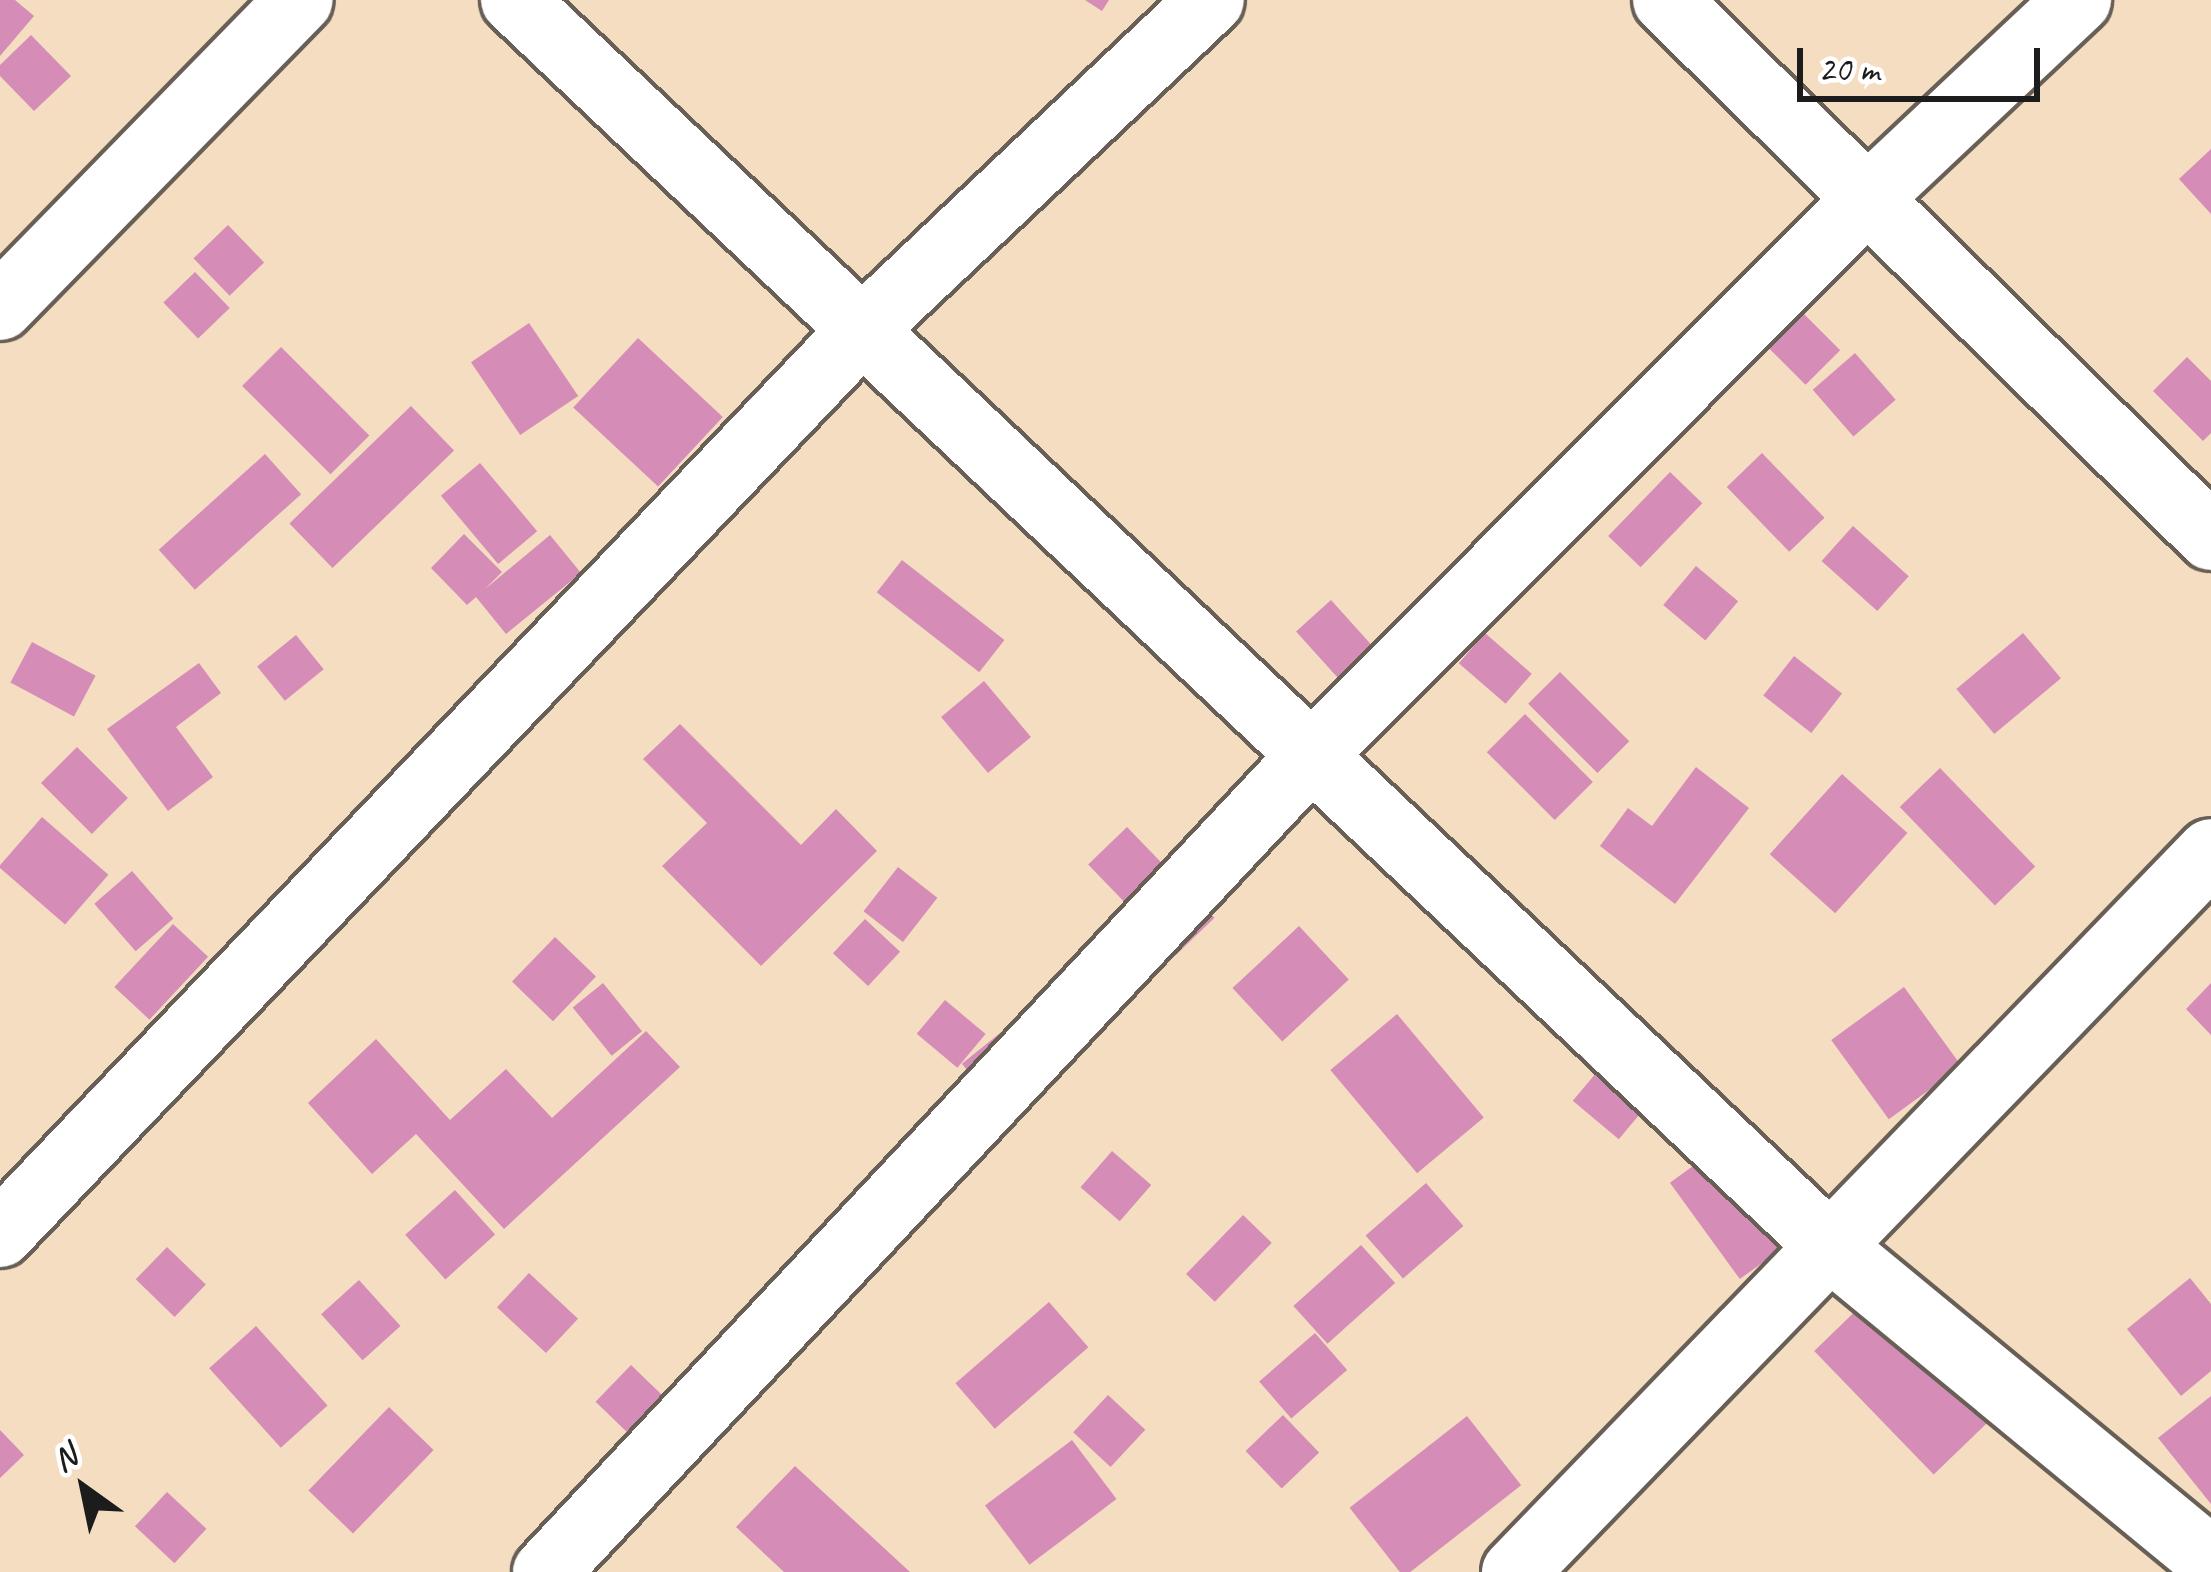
<!DOCTYPE html>
<style>
body{margin:0}
#map{position:relative;width:2211px;height:1572px;overflow:hidden;background:#f5ddc2;font-family:Caveat,sans-serif}
div>[style]{position:absolute}
[style*='--x']{left:calc(var(--x)*1px);top:calc(var(--y)*1px);width:calc(var(--w)*1px);rotate:calc(var(--a)*1deg)}
.building>*{inset:0;background:#d58db8;transform-origin:0 0}
.roads{filter:drop-shadow(3px 0 #686056) drop-shadow(-3px 0 #686056) drop-shadow(0 3px #686056) drop-shadow(0 -3px #686056)}
.minor>*{height:66px;margin:-33px;padding:0 33px;transform-origin:33px;border-radius:33px;background:#fff}
span{translate:-50% -50%;white-space:nowrap;text-align:center;line-height:1.15;-webkit-text-stroke:12px #fff;paint-order:stroke}
.north{position:absolute;left:24px;top:1428px;width:120px;height:120px;-webkit-text-stroke:9px #fff;paint-order:stroke;rotate:327deg;font-size:33px;font-weight:700;line-height:48px;text-align:center;color:#1c1c1c}
.north::after{content:'';display:block;margin:auto;width:42px;height:54px;background:#1c1c1c;clip-path:polygon(50% 0,100% 100%,50% 72%,0 100%)}
.scale{position:absolute;left:1797px;top:48px;width:243px;height:54px;box-sizing:border-box;border:6px solid #1c1c1c;border-top:0;padding-left:15px;font-size:36px;line-height:42px;white-space:nowrap;color:#1c1c1c;-webkit-text-stroke:9px #fff;paint-order:stroke}
</style>
<div id="map">
<div class="building">
<i style="clip-path:polygon(0 0,15px 0,34px 16px,0 56px)"></i>
<i style="clip-path:polygon(1085px 0,1109px 0,1102px 11px)"></i>
<i style="clip-path:polygon(31px 35px,71px 76px,34px 111px,0 76px,0 65px)"></i>
<i style="clip-path:polygon(2211px 149px,2211px 214px,2179px 179px)"></i>
<i style="left:228px;top:225px;width:52px;height:48px;rotate:46deg"></i>
<i style="left:195px;top:272px;width:50px;height:44px;rotate:46deg"></i>
<i style="left:1802px;top:312px;width:54px;height:49px;rotate:45deg"></i>
<i style="left:529px;top:323px;width:88px;height:70px;rotate:56deg"></i>
<i style="left:638px;top:338px;width:116px;height:95px;rotate:43deg"></i>
<i style="left:281px;top:347px;width:125px;height:55px;rotate:45deg"></i>
<i style="left:1855px;top:353px;width:62px;height:56px;rotate:49deg"></i>
<i style="clip-path:polygon(2187px 357px,2211px 381px,2211px 433px,2203px 441px,2153px 391px)"></i>
<i style="left:411px;top:406px;width:62px;height:169px;rotate:46deg"></i>
<i style="left:1762px;top:453px;width:90px;height:49px;rotate:46deg"></i>
<i style="left:265px;top:454px;width:54px;height:143px;rotate:48deg"></i>
<i style="left:480px;top:463px;width:89px;height:51px;rotate:50deg"></i>
<i style="left:1670px;top:472px;width:45px;height:89px;rotate:44deg"></i>
<i style="left:1853px;top:526px;width:75px;height:47px;rotate:42deg"></i>
<i style="clip-path:polygon(464px 534px,502px 572px,485px 589px,550px 535px,581px 573px,506px 634px,476px 597px,467px 605px,431px 568px)"></i>
<i style="left:902px;top:560px;width:130px;height:41px;rotate:38deg"></i>
<i style="left:1696px;top:566px;width:55px;height:51px;rotate:40deg"></i>
<i style="left:1331px;top:600px;width:69px;height:47px;rotate:48deg"></i>
<i style="left:1485px;top:633px;width:62px;height:40px;rotate:41deg"></i>
<i style="left:2023px;top:633px;width:59px;height:87px;rotate:50deg"></i>
<i style="left:296px;top:635px;width:44px;height:50px;rotate:51deg"></i>
<i style="left:32px;top:642px;width:72px;height:46px;rotate:28deg"></i>
<i style="left:1794px;top:656px;width:61px;height:50px;rotate:38deg"></i>
<i style="clip-path:polygon(199px 663px,221px 693px,176px 727px,213px 777px,168px 811px,107px 729px)"></i>
<i style="left:1560px;top:672px;width:98px;height:45px;rotate:45deg"></i>
<i style="left:984px;top:681px;width:73px;height:56px;rotate:50deg"></i>
<i style="left:1525px;top:714px;width:96px;height:54px;rotate:45deg"></i>
<i style="clip-path:polygon(680px 724px,801px 845px,836px 809px,877px 851px,761px 966px,662px 866px,707px 823px,643px 759px)"></i>
<i style="left:77px;top:747px;width:72px;height:51px;rotate:45deg"></i>
<i style="clip-path:polygon(1696px 767px,1749px 808px,1675px 904px,1600px 846px,1628px 808px,1652px 826px)"></i>
<i style="left:1940px;top:768px;width:137px;height:56px;rotate:46deg"></i>
<i style="left:1842px;top:774px;width:88px;height:108px;rotate:42deg"></i>
<i style="left:42px;top:817px;width:88px;height:66px;rotate:41deg"></i>
<i style="left:1127px;top:827px;width:126px;height:54px;rotate:46deg"></i>
<i style="left:898px;top:867px;width:50px;height:56px;rotate:38deg"></i>
<i style="left:132px;top:871px;width:63px;height:50px;rotate:49deg"></i>
<i style="left:865px;top:919px;width:48px;height:47px;rotate:43deg"></i>
<i style="left:173px;top:924px;width:48px;height:86px;rotate:43deg"></i>
<i style="left:1299px;top:926px;width:73px;height:91px;rotate:47deg"></i>
<i style="left:555px;top:937px;width:57px;height:62px;rotate:44deg"></i>
<i style="left:603px;top:983px;width:62px;height:39px;rotate:51deg"></i>
<i style="clip-path:polygon(2211px 983px,2211px 1035px,2186px 1009px)"></i>
<i style="left:1904px;top:987px;width:98px;height:90px;rotate:54deg"></i>
<i style="left:945px;top:1000px;width:53px;height:44px;rotate:40deg"></i>
<i style="left:1397px;top:1014px;width:135px;height:87px;rotate:50deg"></i>
<i style="left:1021px;top:1016px;width:36px;height:76px;rotate:51deg"></i>
<i style="clip-path:polygon(646px 1031px,680px 1067px,504px 1229px,416px 1134px,372px 1174px,308px 1103px,376px 1039px,450px 1120px,506px 1069px,552px 1118px)"></i>
<i style="left:1612px;top:1054px;width:60px;height:61px;rotate:40deg"></i>
<i style="left:1733px;top:1137px;width:119px;height:78px;rotate:54deg"></i>
<i style="left:1112px;top:1151px;width:52px;height:48px;rotate:41deg"></i>
<i style="left:1426px;top:1183px;width:57px;height:80px;rotate:49deg"></i>
<i style="left:455px;top:1190px;width:60px;height:67px;rotate:48deg"></i>
<i style="left:1243px;top:1215px;width:40px;height:82px;rotate:44deg"></i>
<i style="left:1361px;top:1245px;width:51px;height:91px;rotate:48deg"></i>
<i style="left:167px;top:1247px;width:54px;height:45px;rotate:44deg"></i>
<i style="left:529px;top:1273px;width:67px;height:47px;rotate:43deg"></i>
<i style="clip-path:polygon(2190px 1278px,2211px 1304px,2211px 1371px,2181px 1396px,2127px 1329px)"></i>
<i style="left:359px;top:1280px;width:62px;height:51px;rotate:48deg"></i>
<i style="left:1871px;top:1296px;width:172px;height:79px;rotate:46deg"></i>
<i style="left:1049px;top:1302px;width:60px;height:124px;rotate:49deg"></i>
<i style="left:256px;top:1326px;width:107px;height:63px;rotate:48deg"></i>
<i style="left:1315px;top:1333px;width:49px;height:74px;rotate:49deg"></i>
<i style="left:631px;top:1365px;width:67px;height:51px;rotate:44deg"></i>
<i style="left:1108px;top:1395px;width:51px;height:51px;rotate:43deg"></i>
<i style="clip-path:polygon(2211px 1396px,2211px 1504px,2158px 1438px)"></i>
<i style="left:389px;top:1407px;width:62px;height:116px;rotate:44deg"></i>
<i style="left:1283px;top:1415px;width:52px;height:52px;rotate:46deg"></i>
<i style="left:1467px;top:1416px;width:88px;height:149px;rotate:52deg"></i>
<i style="clip-path:polygon(0 1430px,24px 1455px,0 1478px)"></i>
<i style="left:1072px;top:1440px;width:74px;height:109px;rotate:53deg"></i>
<i style="clip-path:polygon(795px 1466px,910px 1572px,784px 1572px,736px 1527px)"></i>
<i style="left:167px;top:1492px;width:54px;height:47px;rotate:43deg"></i>
</div>
<div class="roads">
<div class="minor">
<i style="--x:514;--y:0;--w:1817;--a:43.44"></i>
<i style="--x:1833;--y:1249;--w:490;--a:39.5"></i>
<i style="--x:1666;--y:0;--w:765;--a:44.58"></i>
<i style="--x:0;--y:307;--w:429;--a:-45.7"></i>
<i style="--x:0;--y:1234;--w:1249;--a:-46.36"></i>
<i style="--x:862;--y:330;--w:480;--a:-43.4"></i>
<i style="--x:546;--y:1572;--w:1120;--a:-46.85"></i>
<i style="--x:1312;--y:755;--w:790;--a:-45.05"></i>
<i style="--x:1870;--y:196;--w:286;--a:-43.3"></i>
<i style="--x:1515;--y:1572;--w:1001;--a:-45.97"></i>
</div>
</div>
<div class="north">N</div>
<div class="scale">20 m</div>
</div>
